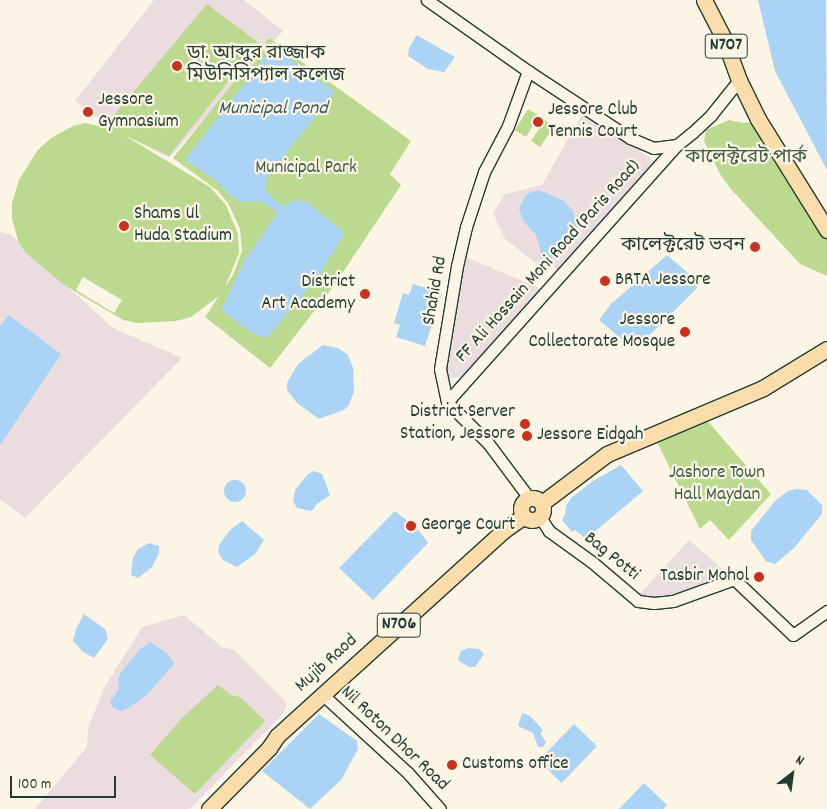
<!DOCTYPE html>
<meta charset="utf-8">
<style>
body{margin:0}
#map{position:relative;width:827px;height:809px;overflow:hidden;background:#fcf5e5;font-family:Dekko,"Noto Sans Bengali",sans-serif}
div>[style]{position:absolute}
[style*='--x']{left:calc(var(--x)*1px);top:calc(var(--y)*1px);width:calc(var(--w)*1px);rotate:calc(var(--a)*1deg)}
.built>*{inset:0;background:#ebdddf}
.green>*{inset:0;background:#bcd990;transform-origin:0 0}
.water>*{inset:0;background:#abd3f5;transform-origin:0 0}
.round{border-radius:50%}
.roads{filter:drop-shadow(1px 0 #1f3d34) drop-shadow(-1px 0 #1f3d34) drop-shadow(0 1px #1f3d34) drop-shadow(0 -1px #1f3d34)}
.secondary>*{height:11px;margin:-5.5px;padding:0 5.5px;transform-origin:5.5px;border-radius:5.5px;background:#fcf5e5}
.highway>*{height:15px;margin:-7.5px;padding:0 7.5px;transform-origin:7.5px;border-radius:7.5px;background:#fbddab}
.highway>.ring{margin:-7.5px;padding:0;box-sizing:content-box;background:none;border:15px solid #fbddab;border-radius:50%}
.dots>*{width:14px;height:14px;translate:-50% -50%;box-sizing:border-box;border:2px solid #fcf5e5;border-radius:50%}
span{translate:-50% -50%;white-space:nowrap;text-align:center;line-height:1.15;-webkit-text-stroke:4.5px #fcf5e5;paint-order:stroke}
.shield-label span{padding:1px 4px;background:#fcf5e5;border:1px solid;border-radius:4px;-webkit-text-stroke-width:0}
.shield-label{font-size:18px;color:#1f3d34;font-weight:700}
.poi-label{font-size:19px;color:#1f3d34}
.left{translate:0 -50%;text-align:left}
.right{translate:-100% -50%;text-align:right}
.park-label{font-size:19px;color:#3e5c46}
.street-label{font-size:19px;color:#1f3d34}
.water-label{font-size:20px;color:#3b5b5b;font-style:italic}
.north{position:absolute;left:767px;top:749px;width:50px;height:50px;-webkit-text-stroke:4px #fcf5e5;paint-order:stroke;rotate:30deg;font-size:14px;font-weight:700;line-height:20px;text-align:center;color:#1f3d34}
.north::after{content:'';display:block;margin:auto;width:18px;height:22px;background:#1f3d34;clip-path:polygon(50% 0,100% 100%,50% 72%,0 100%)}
.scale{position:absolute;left:10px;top:776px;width:106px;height:22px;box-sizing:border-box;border:2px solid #1f3d34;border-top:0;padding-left:6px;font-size:15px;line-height:18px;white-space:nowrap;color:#1f3d34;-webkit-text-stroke:4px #fcf5e5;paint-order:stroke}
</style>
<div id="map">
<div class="built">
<i style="clip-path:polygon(154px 0,244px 0,283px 31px,169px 158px,108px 126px,75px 101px)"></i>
<i style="clip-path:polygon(584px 111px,657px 163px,560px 273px,550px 263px,539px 266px,505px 239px,493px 213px,505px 194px,542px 185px)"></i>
<i style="clip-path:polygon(0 232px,10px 234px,113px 328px,182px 358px,25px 518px,0 499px)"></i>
<i style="clip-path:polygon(463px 256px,542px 289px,464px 376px,448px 379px,444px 375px)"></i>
<i style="clip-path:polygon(689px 540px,727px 573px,719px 583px,672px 599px,649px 601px,639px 595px)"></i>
<i style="clip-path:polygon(184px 615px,222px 647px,234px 650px,284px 700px,287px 705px,282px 715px,190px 809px,35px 809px,87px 747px,88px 728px,104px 688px,142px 627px)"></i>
</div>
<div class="green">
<i style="clip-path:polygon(evenodd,207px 4px,259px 43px,169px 156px,124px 135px,210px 187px,226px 205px,238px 234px,239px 253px,225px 287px,233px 275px,242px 251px,240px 229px,228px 203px,218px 191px,173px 158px,269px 38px,411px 141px,390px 174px,401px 185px,333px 287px,270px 368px,205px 317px,219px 296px,191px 317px,176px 321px,138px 323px,123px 320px,64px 285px,26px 253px,19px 243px,12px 219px,12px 203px,19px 180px,37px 151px,51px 138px,73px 126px,85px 123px,113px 129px,110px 120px,207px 4px,83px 277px,122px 300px,114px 313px,76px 290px,83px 277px)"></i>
<i style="left:528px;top:109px;width:13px;height:25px;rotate:32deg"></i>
<i style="left:545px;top:120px;width:11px;height:25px;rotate:34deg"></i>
<i style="clip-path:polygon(729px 120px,744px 123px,757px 121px,827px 238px,827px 276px,800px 264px,730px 188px,720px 174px,704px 141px,706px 130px)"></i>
<i style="clip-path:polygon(704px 417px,771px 494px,729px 540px,710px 520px,700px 529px,656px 440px)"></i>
<i style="clip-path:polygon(218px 685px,231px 695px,240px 697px,265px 721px,195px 794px,150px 755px,182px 718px)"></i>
</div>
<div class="water">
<i style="clip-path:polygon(758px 0,826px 0,827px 170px,775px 71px)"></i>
<i style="clip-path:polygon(417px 35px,455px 57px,444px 72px,428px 69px,408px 56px,409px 48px)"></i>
<i style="clip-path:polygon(273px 47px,335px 92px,265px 180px,266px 191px,281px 206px,286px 205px,294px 200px,307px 202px,345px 233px,317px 278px,267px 338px,255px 335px,221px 310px,245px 260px,278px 212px,260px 201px,242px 202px,228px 194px,218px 182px,185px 160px)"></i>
<i style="clip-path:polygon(539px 190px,563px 200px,573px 211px,578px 229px,554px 257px,544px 263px,541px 259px,541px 252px,536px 235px,524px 222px,519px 209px,526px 194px)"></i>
<i style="clip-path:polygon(667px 255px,688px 273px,698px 287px,652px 333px,632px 348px,599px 320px,611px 304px)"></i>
<i style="clip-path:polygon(413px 284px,442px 293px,425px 346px,396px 337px,400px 325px,394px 323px,403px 293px,409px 295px)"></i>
<i style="clip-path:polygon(9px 315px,61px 354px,0 445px,0 326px)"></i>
<i style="clip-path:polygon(323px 345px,338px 348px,348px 355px,353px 368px,354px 391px,349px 405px,344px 410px,319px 419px,297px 403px,287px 390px,287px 383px,298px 364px)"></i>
<i style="clip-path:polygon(621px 465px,643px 491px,586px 539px,575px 530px,572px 532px,562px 520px,565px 514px,566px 506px,571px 498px,593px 481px)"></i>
<i style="clip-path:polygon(314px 471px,322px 474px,330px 495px,317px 504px,312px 511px,297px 508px,293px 501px,295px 490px,308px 474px)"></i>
<i class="round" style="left:224px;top:480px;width:22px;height:22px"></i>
<i style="clip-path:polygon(796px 489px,807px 490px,822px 505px,822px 514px,794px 548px,775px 564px,766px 561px,751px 540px,751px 531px,775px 501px,788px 491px)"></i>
<i style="clip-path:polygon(395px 511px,417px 528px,428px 543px,373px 600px,339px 568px)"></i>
<i style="clip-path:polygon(242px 521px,264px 540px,255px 554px,237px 567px,223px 560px,218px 552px,219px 545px,231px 529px)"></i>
<i style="clip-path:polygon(149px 543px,159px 546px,159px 553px,152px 567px,138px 578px,131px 575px,133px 558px,138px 549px)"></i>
<i style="clip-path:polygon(84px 614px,105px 629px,108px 639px,94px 658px,83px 652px,73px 641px,76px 629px)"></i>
<i style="clip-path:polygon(150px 642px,167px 653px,174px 664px,146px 696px,128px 708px,121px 711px,112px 707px,110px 702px,119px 689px,118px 680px,120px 674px,139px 650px)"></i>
<i style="clip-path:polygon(468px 648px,479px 649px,484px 654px,475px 667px,469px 667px,458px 660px,461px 651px)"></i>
<i style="clip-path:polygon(522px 713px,530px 716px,543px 730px,540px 733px,546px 742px,543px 747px,538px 747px,533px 733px,518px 726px)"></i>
<i style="clip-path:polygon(319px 714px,357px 741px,358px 749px,341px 780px,310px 809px,262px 771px)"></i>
<i style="left:574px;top:724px;width:32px;height:51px;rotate:44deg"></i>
<i style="clip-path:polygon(644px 783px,667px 805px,663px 809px,619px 809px)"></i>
</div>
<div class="roads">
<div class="secondary">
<i style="--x:427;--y:0;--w:123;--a:35.1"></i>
<i style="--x:528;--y:71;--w:122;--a:33.3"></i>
<i style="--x:630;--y:138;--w:25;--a:23"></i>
<i style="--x:653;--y:148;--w:24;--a:-7"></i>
<i style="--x:677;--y:145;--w:19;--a:-39"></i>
<i style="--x:692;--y:133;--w:26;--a:-43"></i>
<i style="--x:711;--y:115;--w:45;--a:-51.3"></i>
<i style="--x:528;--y:71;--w:59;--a:110"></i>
<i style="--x:508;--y:126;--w:52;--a:117.6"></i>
<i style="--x:484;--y:172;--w:58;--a:108.1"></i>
<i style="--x:466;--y:227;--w:40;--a:103"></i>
<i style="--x:457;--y:266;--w:104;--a:99.4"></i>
<i style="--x:440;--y:369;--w:34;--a:78"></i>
<i style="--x:447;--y:402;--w:58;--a:45"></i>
<i style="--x:488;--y:443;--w:69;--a:53.3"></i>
<i style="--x:447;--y:402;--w:345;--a:-48.2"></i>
<i style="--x:540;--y:517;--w:17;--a:57"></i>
<i style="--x:549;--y:531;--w:53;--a:35.8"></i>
<i style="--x:592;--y:562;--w:60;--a:40.3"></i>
<i style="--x:638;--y:601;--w:16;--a:7"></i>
<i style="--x:654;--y:603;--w:19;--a:-6"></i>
<i style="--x:673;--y:601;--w:65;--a:-19.8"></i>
<i style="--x:734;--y:579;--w:81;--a:43.5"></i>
<i style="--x:793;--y:635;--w:42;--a:-35.2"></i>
<i style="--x:323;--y:695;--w:115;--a:42.5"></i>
<i style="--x:408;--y:773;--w:48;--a:48.4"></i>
</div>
<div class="highway">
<i style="--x:704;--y:0;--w:44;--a:62.9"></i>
<i style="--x:724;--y:39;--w:44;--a:69.9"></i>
<i style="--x:739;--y:80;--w:43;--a:64"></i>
<i style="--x:758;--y:119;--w:131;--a:58.1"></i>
<i class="ring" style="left:521px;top:498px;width:7px;height:7px"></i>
<i style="--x:542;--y:503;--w:81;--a:-37"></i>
<i style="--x:607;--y:454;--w:169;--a:-22.9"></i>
<i style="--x:763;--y:388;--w:75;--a:-31.4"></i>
<i style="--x:209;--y:809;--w:86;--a:-45.5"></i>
<i style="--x:269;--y:748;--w:14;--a:-56"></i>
<i style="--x:277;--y:736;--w:307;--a:-42.2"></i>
<i style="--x:504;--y:530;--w:24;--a:-35"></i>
</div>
</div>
<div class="dots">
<i style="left:177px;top:66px;background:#c8321e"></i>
<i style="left:88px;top:112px;background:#c8321e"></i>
<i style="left:538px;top:122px;background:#c8321e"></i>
<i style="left:124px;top:226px;background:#c8321e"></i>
<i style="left:755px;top:247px;background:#c8321e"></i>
<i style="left:605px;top:281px;background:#c8321e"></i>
<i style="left:365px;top:294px;background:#c8321e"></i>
<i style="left:685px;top:332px;background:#c8321e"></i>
<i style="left:525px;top:424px;background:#c8321e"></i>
<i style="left:527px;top:436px;background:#c8321e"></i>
<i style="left:411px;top:526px;background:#c8321e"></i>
<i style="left:759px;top:577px;background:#c8321e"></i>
<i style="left:452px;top:765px;background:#c8321e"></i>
</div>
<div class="shield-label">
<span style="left:726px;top:46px">N707</span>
<span style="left:399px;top:625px">N706</span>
</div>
<div class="poi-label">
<span class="left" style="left:187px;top:66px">ডা. আব্দুর রাজ্জাক<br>মিউনিসিপ্যাল কলেজ</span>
<span class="left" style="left:98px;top:112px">Jessore<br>Gymnasium</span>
<span class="left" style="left:548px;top:122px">Jessore Club<br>Tennis Court</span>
<span class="left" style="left:134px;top:226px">Shams Ul<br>Huda Stadium</span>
<span class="right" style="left:745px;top:247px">কালেক্টরেট ভবন</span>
<span class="left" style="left:615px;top:281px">BRTA Jessore</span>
<span class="right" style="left:355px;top:294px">District<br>Art Academy</span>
<span class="right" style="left:675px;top:332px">Jessore<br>Collectorate Mosque</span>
<span class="right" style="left:515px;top:424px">District Server<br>Station, Jessore</span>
<span class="left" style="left:537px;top:436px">Jessore Eidgah</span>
<span class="left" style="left:421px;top:526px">George Court</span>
<span class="right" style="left:749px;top:577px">Tasbir Mohol</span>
<span class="left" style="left:462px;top:765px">Customs office</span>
</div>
<div class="park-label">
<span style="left:746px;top:159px">কালেক্টরেট পার্ক</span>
<span style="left:306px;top:169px">Municipal Park</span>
<span style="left:717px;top:485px">Jashore Town<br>Hall Maydan</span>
</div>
<div class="street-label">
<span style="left:549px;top:262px;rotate:-48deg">FF Ali Hossain Moni Road (Paris Road)</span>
<span style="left:436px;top:291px;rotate:-80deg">Shahid Rd</span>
<span style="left:611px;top:557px;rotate:39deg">Bag Potti</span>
<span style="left:327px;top:664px;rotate:-42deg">Mujib Raod</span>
<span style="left:394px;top:739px;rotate:44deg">Nil Roton Dhor Road</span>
</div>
<div class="water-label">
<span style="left:273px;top:109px">Municipal Pond</span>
</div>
<div class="north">N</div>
<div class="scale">100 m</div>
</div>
